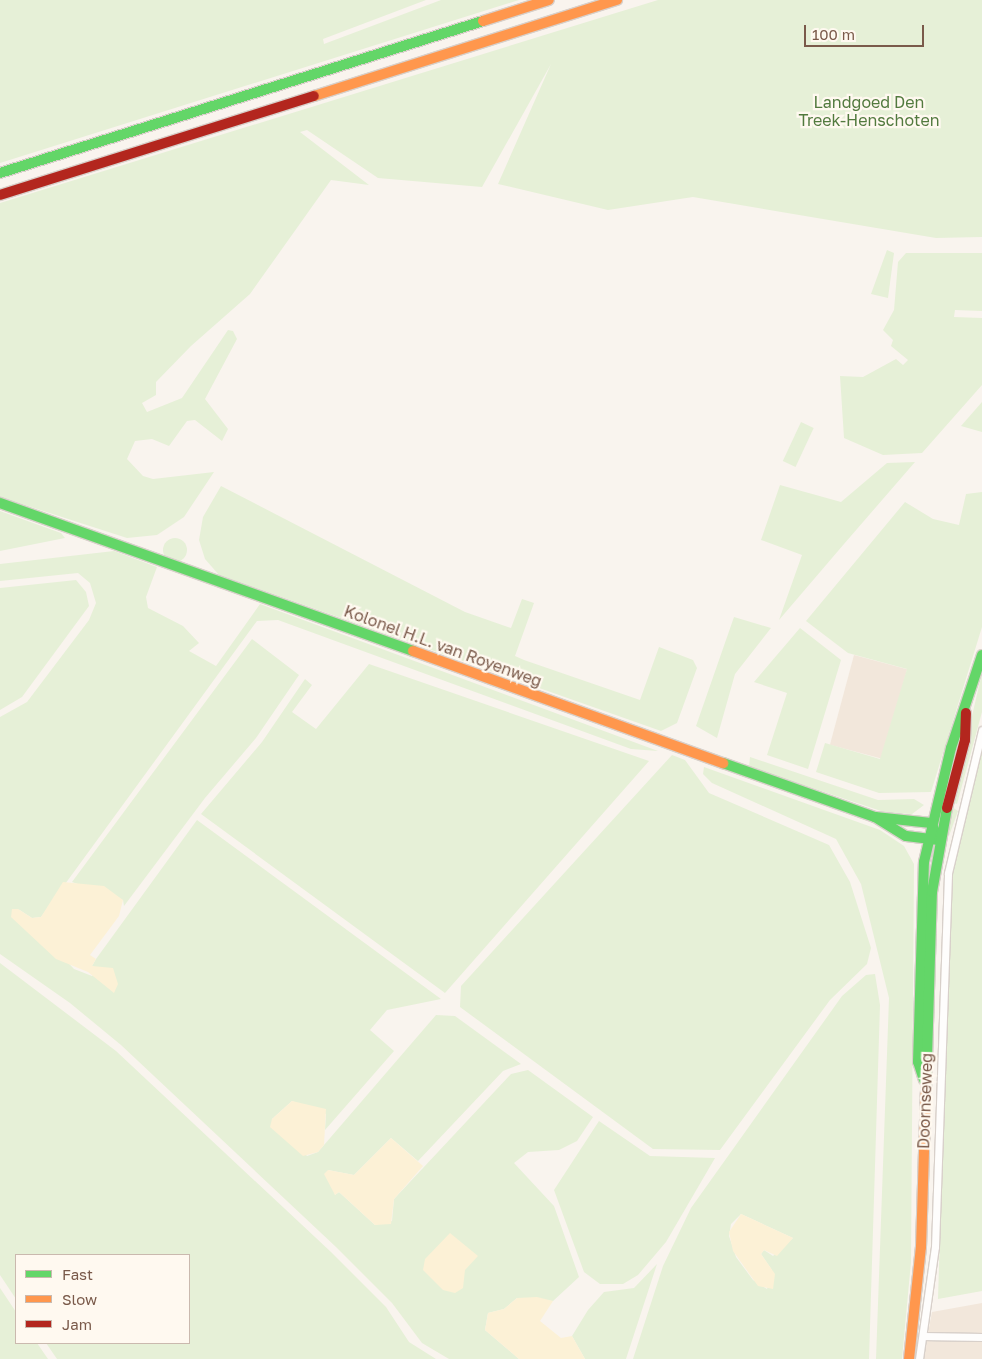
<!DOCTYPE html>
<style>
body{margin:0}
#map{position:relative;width:982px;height:1359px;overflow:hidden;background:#f9f4ee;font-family:"Golos Text",sans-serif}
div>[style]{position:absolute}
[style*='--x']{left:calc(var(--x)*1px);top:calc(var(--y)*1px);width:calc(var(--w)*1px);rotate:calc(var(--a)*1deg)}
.residential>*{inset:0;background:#f2e7db;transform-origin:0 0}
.green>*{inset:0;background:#e6f0d7;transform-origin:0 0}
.round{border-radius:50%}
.sand>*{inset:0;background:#fcf1d6}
.roads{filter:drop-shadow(1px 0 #d8d0ca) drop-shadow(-1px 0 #d8d0ca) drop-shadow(0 1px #d8d0ca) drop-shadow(0 -1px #d8d0ca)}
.street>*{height:7px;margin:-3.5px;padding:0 3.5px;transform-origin:3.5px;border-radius:3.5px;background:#fefdfc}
.fast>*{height:10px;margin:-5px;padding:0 5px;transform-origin:5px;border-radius:5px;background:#63d668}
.slow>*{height:10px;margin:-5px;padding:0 5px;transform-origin:5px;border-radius:5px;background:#ff974d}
.jam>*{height:10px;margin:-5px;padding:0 5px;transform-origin:5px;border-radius:5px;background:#b3261e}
span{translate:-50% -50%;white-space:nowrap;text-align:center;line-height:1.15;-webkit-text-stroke:4.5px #fff9f0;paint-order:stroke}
.park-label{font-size:16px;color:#527a3e}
.street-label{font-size:16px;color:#7a5a4a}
.legend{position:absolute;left:15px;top:1254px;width:175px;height:90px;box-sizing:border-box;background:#fff9f0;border:1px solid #cab9ae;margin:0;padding:6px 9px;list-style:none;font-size:15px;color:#7a5a4a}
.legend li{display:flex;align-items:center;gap:10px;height:25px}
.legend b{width:25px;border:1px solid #cab9ae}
.scale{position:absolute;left:804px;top:25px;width:120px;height:22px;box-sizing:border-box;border:2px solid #7a5a4a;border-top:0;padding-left:6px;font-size:15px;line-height:18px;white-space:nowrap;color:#7a5a4a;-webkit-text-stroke:4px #fff9f0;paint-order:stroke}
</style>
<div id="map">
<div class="residential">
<i style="left:854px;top:655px;width:55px;height:93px;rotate:15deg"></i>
<i style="clip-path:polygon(982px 1303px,982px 1359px,923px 1359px,932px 1312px)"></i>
</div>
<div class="green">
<i style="clip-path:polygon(0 0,426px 0,323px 39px,324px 44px,441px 0,519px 0,0 163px)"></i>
<i style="clip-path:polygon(658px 0,982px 0,982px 237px,936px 238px,693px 197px,608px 210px,498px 184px,551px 64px,482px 187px,378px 178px,307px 130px,300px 132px,369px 185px,331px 180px,250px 294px,191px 346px,156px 382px,156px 395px,142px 403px,147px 412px,182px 398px,228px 330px,233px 331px,237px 339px,205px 399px,228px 429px,222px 441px,195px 420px,187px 421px,169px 446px,152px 439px,135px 441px,127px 459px,143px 476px,153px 479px,214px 472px,184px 517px,157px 535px,127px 538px,0 497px,0 203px)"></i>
<i style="clip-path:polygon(887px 250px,894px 253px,888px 298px,871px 294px)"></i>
<i style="clip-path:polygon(906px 253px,982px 253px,982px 311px,955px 310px,954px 317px,982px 318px,982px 385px,922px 453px,883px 455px,844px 438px,840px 376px,863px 377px,896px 359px,903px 365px,908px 360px,891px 346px,893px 340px,883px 330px,894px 310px,898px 262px)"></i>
<i style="clip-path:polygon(982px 402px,982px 432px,961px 426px)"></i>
<i style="left:801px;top:422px;width:14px;height:43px;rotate:25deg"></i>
<i style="clip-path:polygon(915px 462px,844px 544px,779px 620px,802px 555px,761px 540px,780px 485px,841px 502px,887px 463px)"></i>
<i style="clip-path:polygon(221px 486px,465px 612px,511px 628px,522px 599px,534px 603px,515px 656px,524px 660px,640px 700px,659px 647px,693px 660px,697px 668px,677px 723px,661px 731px,219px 575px,205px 559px,199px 540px,203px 517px)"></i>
<i style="clip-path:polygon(982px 492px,982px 627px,931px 792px,879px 793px,816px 772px,825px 743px,880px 759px,907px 669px,848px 653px,806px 621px,905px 502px,933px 519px,959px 525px,966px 494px)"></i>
<i style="clip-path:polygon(0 511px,61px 533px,65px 538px,0 551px)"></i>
<i class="round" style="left:163px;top:538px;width:24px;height:24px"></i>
<i style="clip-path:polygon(114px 551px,157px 567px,146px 597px,148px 608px,183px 626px,199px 643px,189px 651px,216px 666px,260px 604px,658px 751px,631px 749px,278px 620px,257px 621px,41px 917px,32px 918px,18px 909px,74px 969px,92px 976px,98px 968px,92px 966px,96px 959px,197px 820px,441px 999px,387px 1010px,370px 1030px,394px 1051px,325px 1130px,326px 1114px,292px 1101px,272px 1119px,307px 1156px,318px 1152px,436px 1015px,455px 1016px,521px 1064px,503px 1071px,418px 1161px,391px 1138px,354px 1175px,328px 1170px,335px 1195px,339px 1192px,375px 1225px,392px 1221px,394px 1199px,511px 1074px,528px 1070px,593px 1117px,577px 1141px,559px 1150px,528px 1152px,514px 1163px,554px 1206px,579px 1277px,553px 1301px,517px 1298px,504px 1309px,488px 1313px,485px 1330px,519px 1359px,449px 1359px,422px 1343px,392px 1303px,336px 1247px,121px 1045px,70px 1003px,0 954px,0 717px,27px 702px,89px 620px,96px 603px,90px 583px,78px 573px,0 581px,0 564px)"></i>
<i style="clip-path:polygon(76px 580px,86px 592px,89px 606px,22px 697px,0 710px,0 588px)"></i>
<i style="clip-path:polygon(734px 617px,771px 628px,735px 674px,717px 738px,696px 726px)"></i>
<i style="clip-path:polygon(800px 628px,841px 660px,808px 769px,767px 755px,787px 693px,754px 682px)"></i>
<i style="clip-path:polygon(252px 639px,299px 675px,256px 738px,205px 798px,124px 906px,123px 900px,72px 882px)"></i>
<i style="clip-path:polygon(369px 664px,649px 761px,445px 993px,201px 814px,262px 742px,305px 679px,312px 685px,292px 712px,316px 729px)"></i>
<i style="clip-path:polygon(982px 673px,982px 712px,957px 804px,952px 802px)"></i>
<i style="clip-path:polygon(982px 744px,982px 1291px,938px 1299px,951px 877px)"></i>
<i style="clip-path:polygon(672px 755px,685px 760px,709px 793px,829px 845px,850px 882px,871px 948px,867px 964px,830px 1000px,720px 1150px,653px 1149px,460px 1007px,461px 986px)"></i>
<i style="clip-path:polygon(750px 757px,878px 800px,914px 799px,924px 805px,912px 814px,887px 813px,749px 767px)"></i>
<i style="clip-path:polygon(704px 767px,880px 830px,904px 846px,914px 864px,911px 1262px,902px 1359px,876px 1359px,889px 998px,861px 884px,836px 839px,712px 783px,703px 774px)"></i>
<i style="clip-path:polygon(952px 807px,958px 811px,949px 836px,947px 830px)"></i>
<i style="clip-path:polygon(0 963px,116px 1051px,331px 1252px,386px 1307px,409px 1342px,436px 1359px,57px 1359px,46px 1343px,189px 1343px,189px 1255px,16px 1255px,16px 1299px,0 1275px)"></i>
<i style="clip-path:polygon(evenodd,875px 974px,880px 1005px,869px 1359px,633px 1359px,663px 1266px,691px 1208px,842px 996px,866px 975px,875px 974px,741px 1214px,793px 1238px,773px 1256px,764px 1250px,761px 1254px,772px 1270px,767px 1289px,753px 1280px,736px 1257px,729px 1236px,731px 1224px,741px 1214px)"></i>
<i style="clip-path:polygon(599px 1121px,650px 1156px,715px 1158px,666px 1242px,638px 1275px,623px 1284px,600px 1284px,584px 1272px,554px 1190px)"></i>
<i style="clip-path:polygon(657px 1264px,626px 1359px,585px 1359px,572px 1336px,588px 1310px,604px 1292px,634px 1288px)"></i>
<i style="clip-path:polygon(0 1288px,16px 1312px,16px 1343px,37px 1343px,48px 1359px,0 1359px)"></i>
</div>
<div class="sand">
<i style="clip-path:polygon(63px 882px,104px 886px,123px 900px,119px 916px,90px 955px,96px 959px,92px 966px,113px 968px,118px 984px,114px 993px,88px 972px,56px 959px,11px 917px,12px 909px,18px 909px,32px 918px,41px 917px)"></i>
<i style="clip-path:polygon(292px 1101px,326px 1109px,324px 1145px,318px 1152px,303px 1156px,270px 1127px,272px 1119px)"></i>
<i style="clip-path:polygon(391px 1138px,423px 1166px,394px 1199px,391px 1224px,375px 1225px,339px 1192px,335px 1195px,324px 1174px,328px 1170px,354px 1175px)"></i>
<i style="clip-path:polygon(741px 1214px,793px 1238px,777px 1256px,764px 1250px,761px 1254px,775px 1274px,773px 1289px,758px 1286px,733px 1251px,729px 1232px)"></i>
<i style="clip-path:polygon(450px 1233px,478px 1256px,465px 1270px,463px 1288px,455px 1293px,443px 1290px,423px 1270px,425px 1259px)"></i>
<i style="clip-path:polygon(537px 1297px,553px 1301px,540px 1321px,561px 1338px,572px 1336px,585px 1359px,519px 1359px,485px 1330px,488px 1313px,504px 1309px,517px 1298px)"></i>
</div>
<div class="roads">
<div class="street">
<i style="--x:923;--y:1336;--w:59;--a:1"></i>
<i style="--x:919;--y:1359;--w:113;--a:-81.9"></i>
<i style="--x:935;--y:1247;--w:374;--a:-88"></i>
<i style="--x:948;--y:873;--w:147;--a:-76.6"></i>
</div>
<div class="fast">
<i style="--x:0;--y:173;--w:506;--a:-17.47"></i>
<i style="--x:0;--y:503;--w:439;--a:19.7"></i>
<i style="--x:723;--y:763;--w:161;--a:19.6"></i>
<i style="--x:875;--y:817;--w:36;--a:32"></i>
<i style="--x:906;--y:836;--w:33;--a:7"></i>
<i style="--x:939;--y:840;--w:19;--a:-115"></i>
<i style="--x:931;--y:823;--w:56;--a:-173.9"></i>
<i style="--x:924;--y:1080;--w:19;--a:-108"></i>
<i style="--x:918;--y:1062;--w:200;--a:-88.3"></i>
<i style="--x:924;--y:862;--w:117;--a:-76.7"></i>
<i style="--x:951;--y:748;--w:98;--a:-71.6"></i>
<i style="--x:926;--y:1092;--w:200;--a:-88.3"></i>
<i style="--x:932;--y:892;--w:85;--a:-79.9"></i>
</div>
<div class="slow">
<i style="--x:483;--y:21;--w:69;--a:-17.7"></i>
<i style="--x:314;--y:96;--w:318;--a:-17.6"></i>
<i style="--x:413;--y:651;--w:330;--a:19.9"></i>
<i style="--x:909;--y:1359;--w:113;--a:-83.9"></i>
<i style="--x:921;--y:1247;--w:155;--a:-88.2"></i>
</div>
<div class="jam">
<i style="--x:0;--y:195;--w:329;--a:-17.5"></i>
<i style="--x:947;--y:808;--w:70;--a:-75.2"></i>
<i style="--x:965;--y:740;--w:27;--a:-88"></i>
</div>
</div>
<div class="park-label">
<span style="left:869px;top:111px">Landgoed Den<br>Treek-Henschoten</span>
</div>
<div class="street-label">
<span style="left:443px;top:646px;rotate:20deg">Kolonel H.L. van Royenweg</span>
<span style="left:925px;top:1101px;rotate:-88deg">Doornseweg</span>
</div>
<ul class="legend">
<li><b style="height:6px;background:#63d668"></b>Fast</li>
<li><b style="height:6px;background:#ff974d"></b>Slow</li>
<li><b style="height:6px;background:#b3261e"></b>Jam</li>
</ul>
<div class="scale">100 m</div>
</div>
